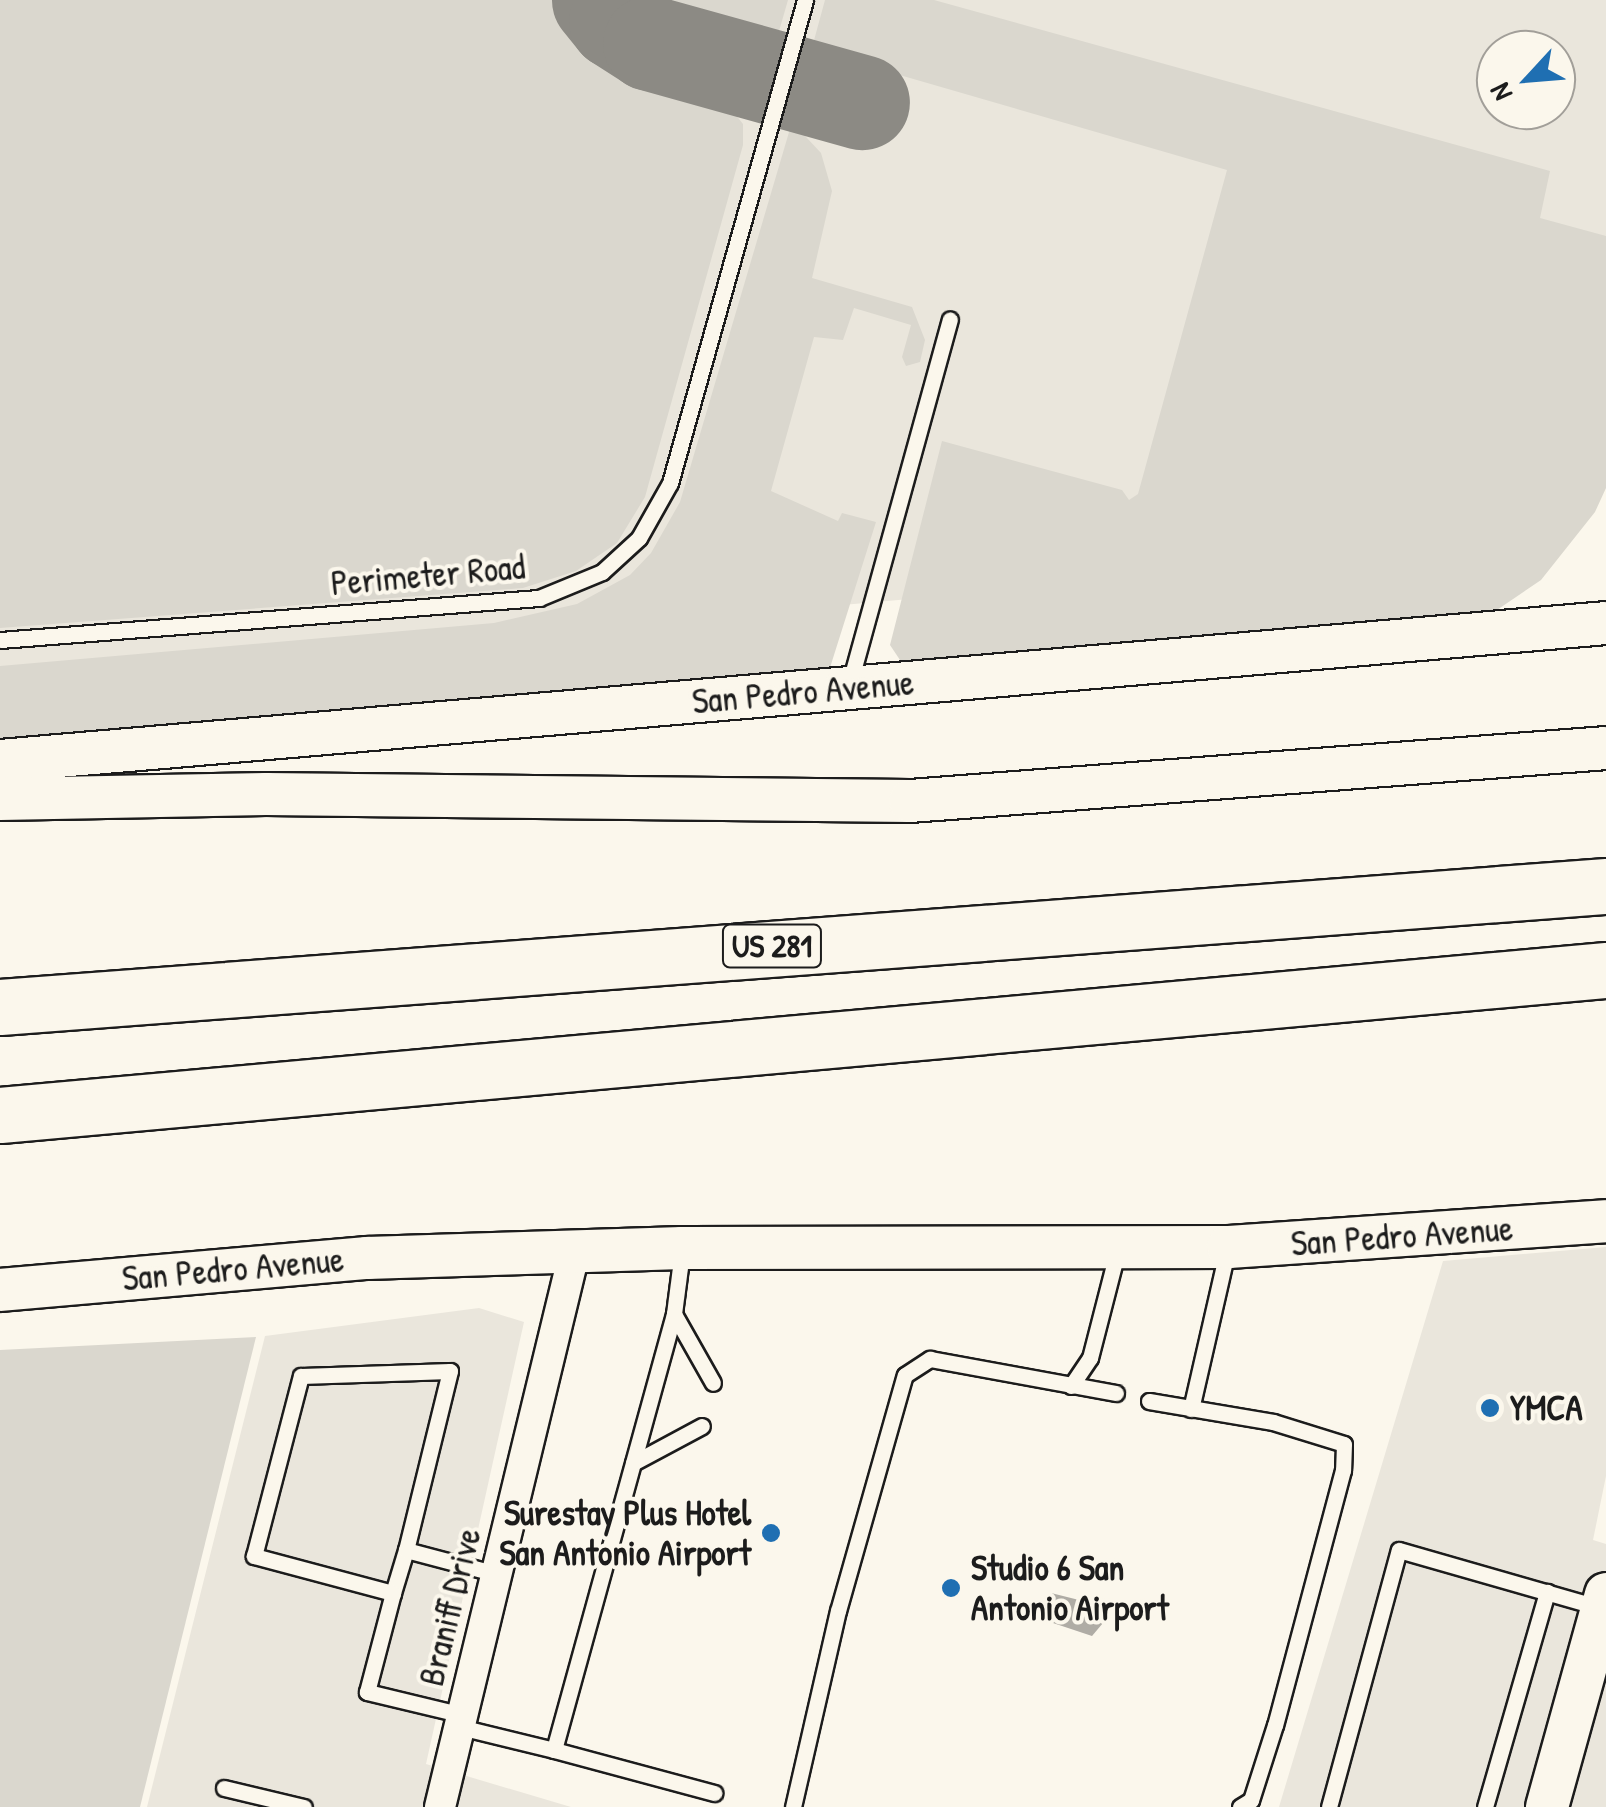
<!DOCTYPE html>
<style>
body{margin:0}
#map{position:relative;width:1606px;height:1807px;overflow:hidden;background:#fbf7ec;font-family:"Patrick Hand",sans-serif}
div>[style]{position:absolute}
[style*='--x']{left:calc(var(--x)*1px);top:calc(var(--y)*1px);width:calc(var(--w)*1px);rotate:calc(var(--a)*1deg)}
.built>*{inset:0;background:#eae6dc}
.green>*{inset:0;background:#dad7ce}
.water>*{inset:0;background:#afaca5}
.taxiway>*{height:95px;margin:-47.5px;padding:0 47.5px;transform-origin:47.5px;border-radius:47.5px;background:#8c8a84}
.roads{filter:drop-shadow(2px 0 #1c1c1c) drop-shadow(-2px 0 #1c1c1c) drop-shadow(0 2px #1c1c1c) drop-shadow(0 -2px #1c1c1c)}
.lane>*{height:15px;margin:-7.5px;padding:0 7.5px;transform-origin:7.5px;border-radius:7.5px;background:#fbf7ec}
.street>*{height:30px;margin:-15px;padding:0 15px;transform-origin:15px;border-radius:15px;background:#fbf7ec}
.secondary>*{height:42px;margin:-21px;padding:0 21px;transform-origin:21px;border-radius:21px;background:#fbf7ec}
.highway>*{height:55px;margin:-27.5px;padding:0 27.5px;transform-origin:27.5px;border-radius:27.5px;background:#fbf7ec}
.dots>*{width:28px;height:28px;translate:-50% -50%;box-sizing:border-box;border:5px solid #fbf7ec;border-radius:50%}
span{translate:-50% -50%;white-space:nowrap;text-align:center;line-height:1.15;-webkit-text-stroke:8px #fbf7ec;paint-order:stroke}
.shield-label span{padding:2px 8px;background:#fbf7ec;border:2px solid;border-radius:8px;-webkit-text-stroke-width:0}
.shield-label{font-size:32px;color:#1c1c1c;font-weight:700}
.street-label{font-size:35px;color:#1c1c1c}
.poi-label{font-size:35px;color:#1c1c1c;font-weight:700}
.left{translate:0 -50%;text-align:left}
.right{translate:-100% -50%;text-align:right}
.north{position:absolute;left:1476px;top:30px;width:100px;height:100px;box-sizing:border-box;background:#fbf7ec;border:2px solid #a29f99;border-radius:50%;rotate:244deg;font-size:28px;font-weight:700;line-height:40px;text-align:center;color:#1c1c1c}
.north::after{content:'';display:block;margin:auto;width:35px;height:45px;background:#1f6fb2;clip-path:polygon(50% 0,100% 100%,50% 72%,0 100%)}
</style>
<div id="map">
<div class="built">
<i style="clip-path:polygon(evenodd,0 0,1606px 0,1606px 443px,1453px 550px,0 681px,0 0,1496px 50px,1556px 50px,1556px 110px,1496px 110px,1496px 50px)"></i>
<i style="clip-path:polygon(1606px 1247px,1606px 1476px,1593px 1540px,1606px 1544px,1606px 1807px,1279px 1807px,1443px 1261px)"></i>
<i style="clip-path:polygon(479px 1308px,524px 1322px,426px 1764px,571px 1807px,147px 1807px,265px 1336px)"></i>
</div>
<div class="green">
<i style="clip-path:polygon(0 0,562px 0,578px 29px,615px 66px,731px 109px,743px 124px,743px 145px,645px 497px,617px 543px,576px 571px,523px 588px,0 628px)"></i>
<i style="clip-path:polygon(641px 0,788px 0,775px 45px,677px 18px)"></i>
<i style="clip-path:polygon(825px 0,934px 0,1550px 171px,1540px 218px,1606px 236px,1606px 488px,1595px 512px,1541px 580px,1491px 614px,906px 669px,890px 645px,942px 441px,1122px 490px,1129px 500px,1138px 494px,1227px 170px,872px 67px,810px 55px)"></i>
<i style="clip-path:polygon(792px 122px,821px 153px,832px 191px,812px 278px,912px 307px,925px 340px,920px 362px,906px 366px,902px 357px,911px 325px,854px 308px,843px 340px,814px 337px,771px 491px,838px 521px,842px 513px,876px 522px,828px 674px,0 749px,0 666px,494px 623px,577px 604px,630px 575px,651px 553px,680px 502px)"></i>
<i style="clip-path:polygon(256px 1337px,140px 1807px,0 1807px,0 1350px)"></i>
</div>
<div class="water">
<i style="clip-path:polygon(1051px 1593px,1099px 1605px,1103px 1623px,1092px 1636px,1044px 1620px)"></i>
</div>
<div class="taxiway">
<i style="--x:599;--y:0;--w:27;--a:51"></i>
<i style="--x:616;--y:21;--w:40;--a:32.9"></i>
<i style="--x:650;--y:43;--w:220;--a:15.6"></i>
</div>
<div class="roads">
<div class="lane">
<i style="--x:0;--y:640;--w:541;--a:-4.46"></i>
<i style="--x:539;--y:598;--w:68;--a:-22.4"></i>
<i style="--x:602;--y:572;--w:50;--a:-42.6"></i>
<i style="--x:639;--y:538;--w:63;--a:-60.6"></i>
<i style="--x:670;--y:483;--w:502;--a:-74.38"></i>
<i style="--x:850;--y:682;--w:376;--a:-74.6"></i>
<i style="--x:682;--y:1252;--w:63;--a:97.4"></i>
<i style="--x:674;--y:1314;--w:452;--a:105.4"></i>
<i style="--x:554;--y:1750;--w:166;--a:15"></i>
<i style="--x:674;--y:1314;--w:79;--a:60.5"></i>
<i style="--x:1071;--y:1386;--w:34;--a:-56"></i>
<i style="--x:1090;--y:1358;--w:113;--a:-75.6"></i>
<i style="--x:1149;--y:1401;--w:126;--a:9.6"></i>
<i style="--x:1273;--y:1422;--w:74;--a:17.2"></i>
<i style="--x:1344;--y:1444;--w:26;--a:92"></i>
<i style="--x:1343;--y:1470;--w:264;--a:104.9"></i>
<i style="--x:1275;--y:1725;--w:79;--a:107.7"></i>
<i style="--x:1251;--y:1800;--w:13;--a:148"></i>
<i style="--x:1191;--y:1409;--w:161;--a:-77.1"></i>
<i style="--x:633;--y:1463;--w:78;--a:-28.2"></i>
<i style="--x:393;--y:1593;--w:45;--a:-73.2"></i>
<i style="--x:463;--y:1715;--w:99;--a:-166.5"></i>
<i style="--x:367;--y:1692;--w:102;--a:-75.3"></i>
<i style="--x:393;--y:1593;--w:144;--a:-165.1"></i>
<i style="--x:254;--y:1556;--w:186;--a:-75.4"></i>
<i style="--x:301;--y:1376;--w:149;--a:-1.9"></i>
<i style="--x:450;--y:1371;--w:184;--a:103.8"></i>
<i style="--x:406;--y:1550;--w:94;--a:14.8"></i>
<i style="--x:460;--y:1727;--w:97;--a:13.7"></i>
<i style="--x:224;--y:1788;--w:82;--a:13.4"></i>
<i style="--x:793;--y:1807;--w:201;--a:-77.1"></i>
<i style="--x:838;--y:1611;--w:245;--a:-74.2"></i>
<i style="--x:905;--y:1375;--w:30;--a:-33"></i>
<i style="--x:930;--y:1359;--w:189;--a:10.4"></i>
<i style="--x:1329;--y:1807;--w:266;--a:-74.8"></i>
<i style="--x:1399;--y:1550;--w:207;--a:16"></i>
<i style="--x:1485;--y:1807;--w:224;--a:-73.9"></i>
</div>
<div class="street">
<i style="--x:440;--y:1807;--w:573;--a:-76.38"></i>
</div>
<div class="secondary">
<i style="--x:0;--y:761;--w:1612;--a:-4.91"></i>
<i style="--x:0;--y:799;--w:266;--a:-1.1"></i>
<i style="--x:266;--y:794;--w:644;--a:0.62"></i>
<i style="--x:910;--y:801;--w:698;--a:-4.35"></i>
<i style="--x:0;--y:1290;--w:368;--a:-5"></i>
<i style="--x:367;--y:1258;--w:315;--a:-1.8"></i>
<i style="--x:682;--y:1248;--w:546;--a:-0.1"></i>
<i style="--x:1228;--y:1247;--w:379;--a:-3.9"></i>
<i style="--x:1547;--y:1807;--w:221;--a:-74.5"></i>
</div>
<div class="highway">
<i style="--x:0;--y:1007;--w:1611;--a:-4.31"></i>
<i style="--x:0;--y:1115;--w:1613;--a:-5.16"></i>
</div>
</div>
<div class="dots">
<i style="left:1490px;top:1408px;background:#1f6fb2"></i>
<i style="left:771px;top:1533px;background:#1f6fb2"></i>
<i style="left:951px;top:1588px;background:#1f6fb2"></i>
</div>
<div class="shield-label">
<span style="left:772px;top:946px">US 281</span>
</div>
<div class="street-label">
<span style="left:428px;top:575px;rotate:-5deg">Perimeter Road</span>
<span style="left:803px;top:692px;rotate:-5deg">San Pedro Avenue</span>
<span style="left:1402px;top:1236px;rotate:-4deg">San Pedro Avenue</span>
<span style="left:233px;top:1269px;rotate:-5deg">San Pedro Avenue</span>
<span style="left:450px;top:1607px;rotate:-76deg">Braniff Drive</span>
</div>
<div class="poi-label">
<span class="left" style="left:1510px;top:1408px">YMCA</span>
<span class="right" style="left:751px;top:1533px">Surestay Plus Hotel<br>San Antonio Airport</span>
<span class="left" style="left:971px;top:1588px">Studio 6 San<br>Antonio Airport</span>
</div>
<div class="north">N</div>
</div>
